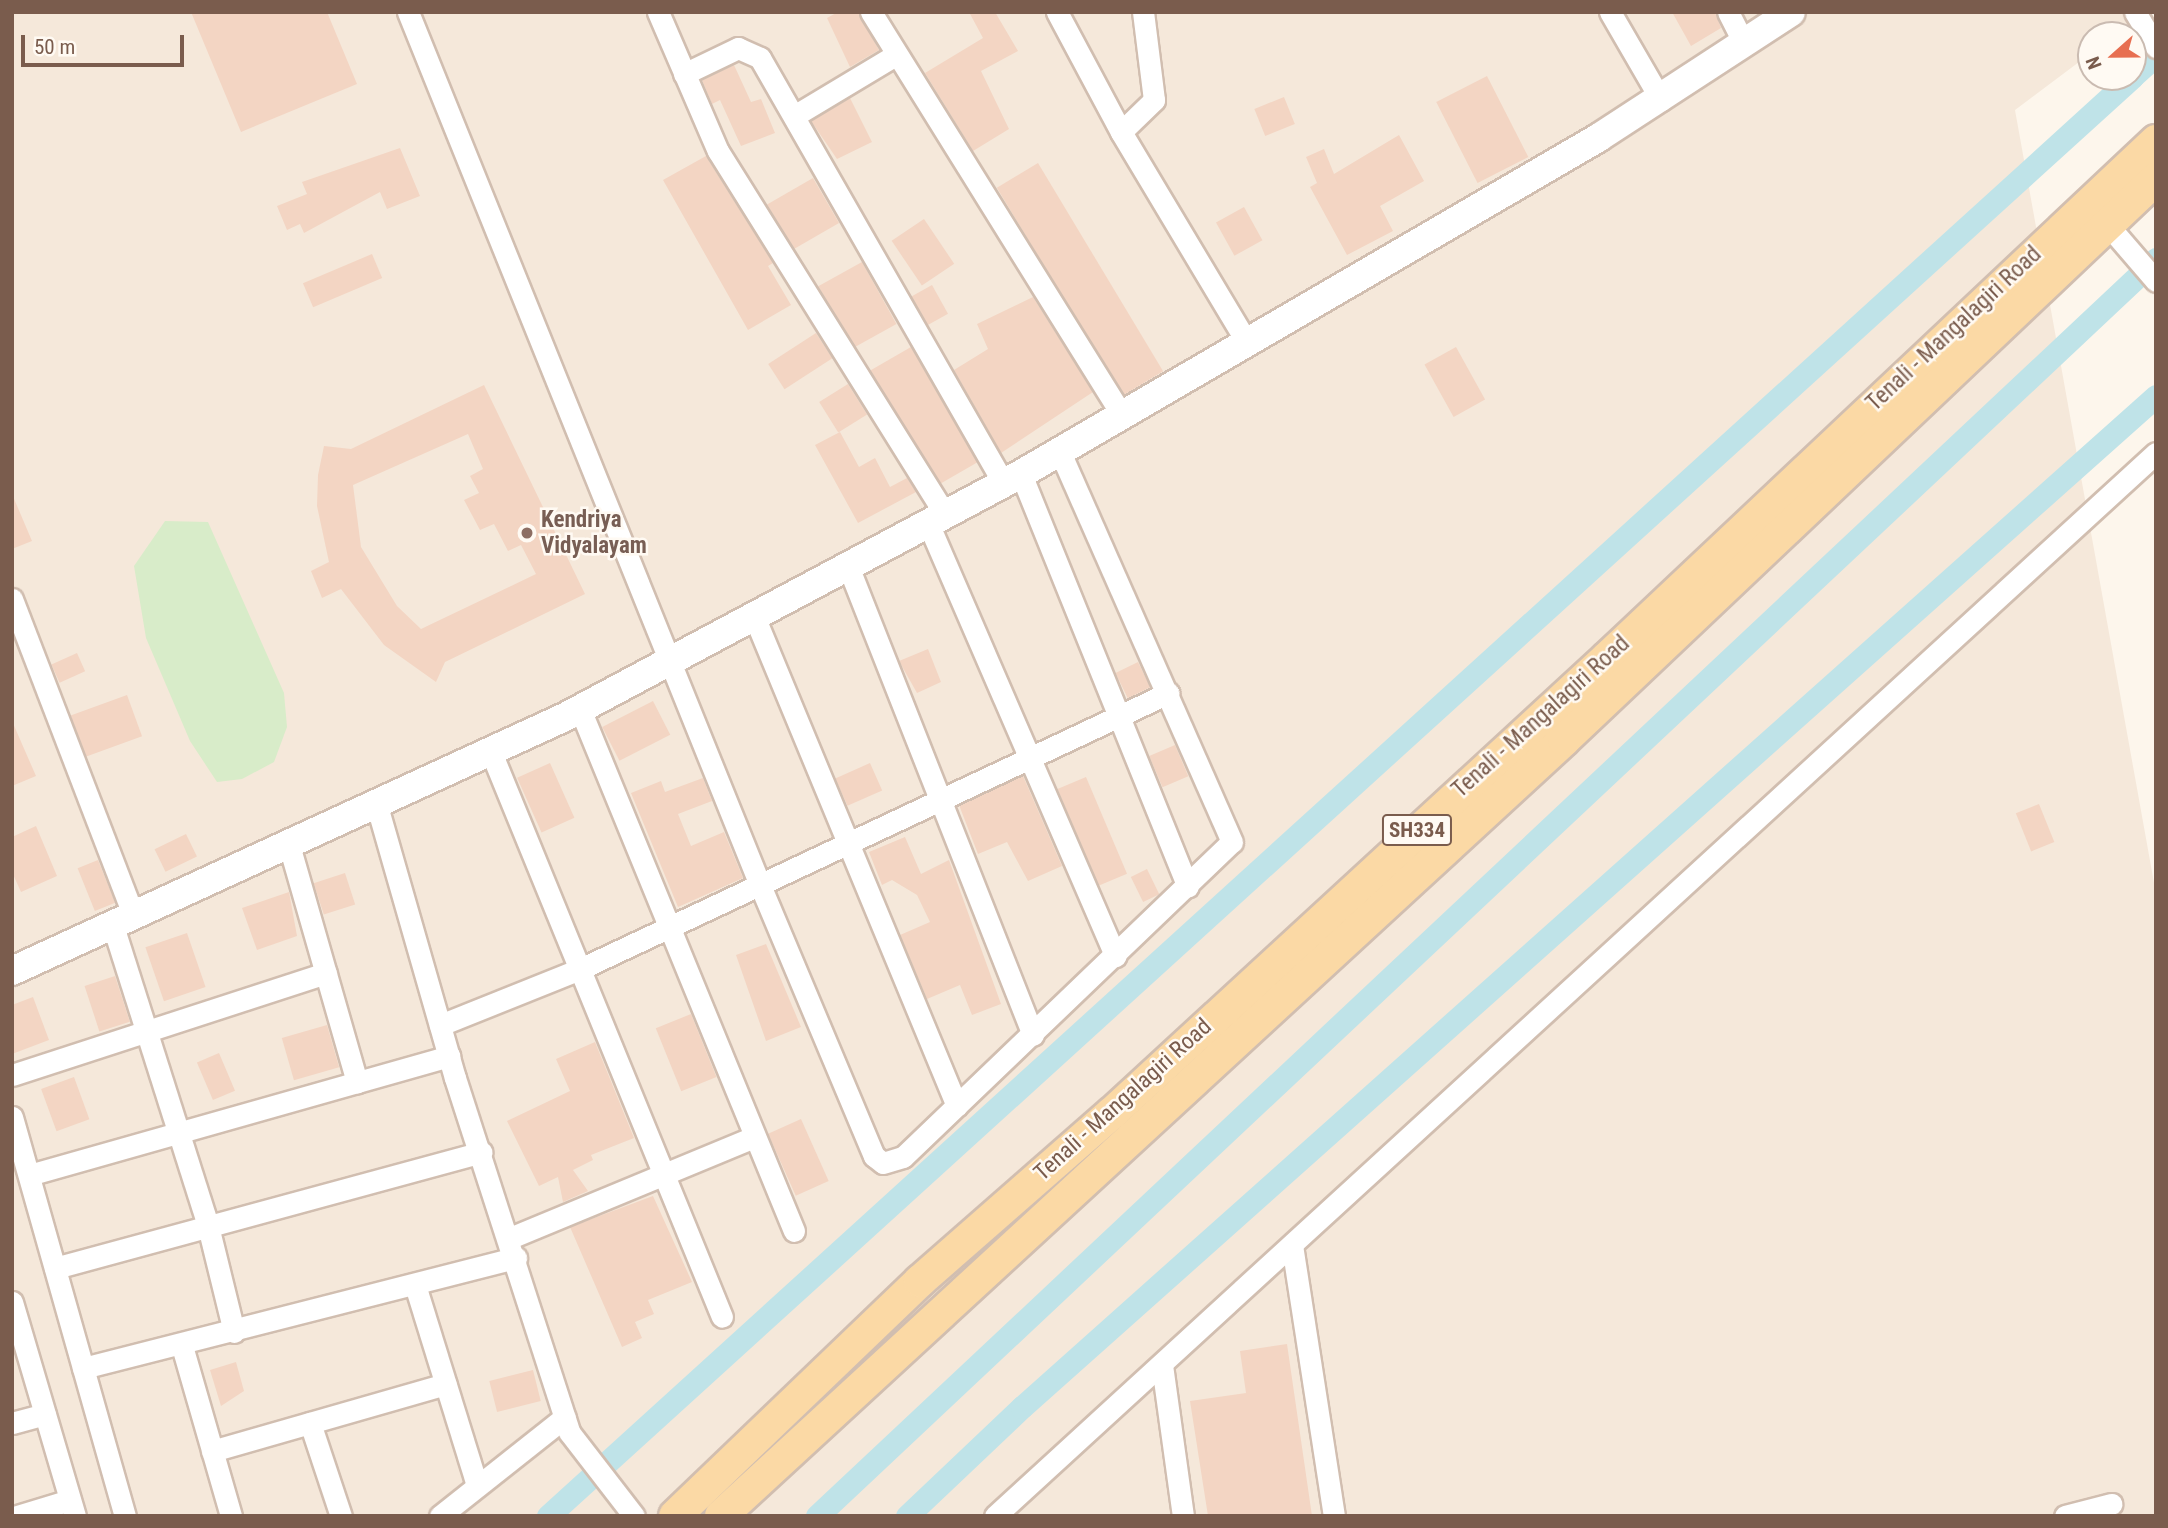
<!DOCTYPE html>
<style>
body{margin:0}
#map{position:relative;width:2168px;height:1528px;overflow:hidden;background:#fdf6ec;font-family:"Roboto Condensed",sans-serif}
div>[style]{position:absolute}
[style*='--x']{left:calc(var(--x)*1px);top:calc(var(--y)*1px);width:calc(var(--w)*1px);rotate:calc(var(--a)*1deg)}
.residential>*{inset:0;background:#f5e8da}
.green>*{inset:0;background:#d8ecc9}
.canal>*{height:23px;margin:-11.5px;padding:0 11.5px;transform-origin:11.5px;border-radius:11.5px;background:#bfe3e8}
.building>*{inset:0;background:#f3d5c3;transform-origin:0 0}
.roads{filter:drop-shadow(2px 0 #d1beb0) drop-shadow(-2px 0 #d1beb0) drop-shadow(0 2px #d1beb0) drop-shadow(0 -2px #d1beb0)}
.minor>*{height:21px;margin:-10.5px;padding:0 10.5px;transform-origin:10.5px;border-radius:10.5px;background:#fff}
.secondary>*{height:28px;margin:-14px;padding:0 14px;transform-origin:14px;border-radius:14px;background:#fff}
.primary>*{height:32px;margin:-16px;padding:0 16px;transform-origin:16px;border-radius:16px;background:#fbd9a5}
.dots>*{width:19px;height:19px;translate:-50% -50%;box-sizing:border-box;border:4px solid #fffaf3;border-radius:50%}
span{translate:-50% -50%;white-space:nowrap;text-align:center;line-height:1.15;-webkit-text-stroke:5px #fffaf3;paint-order:stroke}
.shield-label span{padding:2px 5px;background:#fffaf3;border:2px solid;border-radius:5px;-webkit-text-stroke-width:0}
.shield-label{font-size:21px;color:#7a5c4d;font-weight:700}
.street-label{font-size:23px;color:#7a5c4d}
.education-label{font-size:23px;color:#785e54;font-weight:700}
.left{translate:0 -50%;text-align:left}
.frame{position:absolute;inset:0;border:14px solid #7a5c4d;pointer-events:none}
.north{position:absolute;left:2077px;top:21px;width:70px;height:70px;box-sizing:border-box;background:#fffaf3;border:2px solid #cabbb1;border-radius:50%;rotate:249deg;font-size:19px;font-weight:700;line-height:28px;text-align:center;color:#7a5c4d}
.north::after{content:'';display:block;margin:auto;width:24px;height:32px;background:#e76f51;clip-path:polygon(50% 0,100% 100%,50% 72%,0 100%)}
.scale{position:absolute;left:21px;top:35px;width:163px;height:32px;box-sizing:border-box;border:4px solid #7a5c4d;border-top:0;padding-left:9px;font-size:21px;line-height:24px;white-space:nowrap;color:#7a5c4d;-webkit-text-stroke:5px #fffaf3;paint-order:stroke}
</style>
<div id="map">
<div class="residential">
<i style="clip-path:polygon(12px 12px,2146px 12px,2116px 35px,2091px 35px,2091px 53px,2015px 110px,2156px 894px,2156px 1516px,12px 1516px)"></i>
</div>
<div class="green">
<i style="clip-path:polygon(165px 521px,208px 522px,284px 693px,287px 727px,274px 762px,242px 779px,217px 782px,190px 741px,146px 638px,134px 566px)"></i>
</div>
<div class="canal">
<i style="--x:2133;--y:76;--w:31;--a:-42"></i>
<i style="--x:548;--y:1516;--w:2140;--a:-42.25"></i>
<i style="--x:817;--y:1516;--w:1837;--a:-43.19"></i>
<i style="--x:907;--y:1516;--w:158;--a:-43.5"></i>
<i style="--x:1022;--y:1407;--w:1519;--a:-41.72"></i>
</div>
<div class="building">
<i style="clip-path:polygon(191px 12px,327px 12px,357px 84px,241px 132px)"></i>
<i style="clip-path:polygon(838px 12px,858px 12px,879px 50px,850px 67px,827px 18px)"></i>
<i style="clip-path:polygon(969px 12px,995px 12px,1018px 51px,981px 71px,1009px 129px,973px 151px,925px 73px,983px 38px)"></i>
<i style="clip-path:polygon(1672px 12px,1715px 12px,1721px 28px,1691px 46px)"></i>
<i style="clip-path:polygon(734px 65px,751px 102px,761px 99px,775px 133px,741px 146px,720px 100px,712px 104px,702px 80px)"></i>
<i style="left:1487px;top:76px;width:91px;height:57px;rotate:63deg"></i>
<i style="left:1284px;top:97px;width:29px;height:32px;rotate:68deg"></i>
<i style="clip-path:polygon(850px 98px,872px 142px,837px 159px,811px 121px)"></i>
<i style="clip-path:polygon(1399px 135px,1424px 181px,1380px 206px,1393px 231px,1347px 255px,1310px 187px,1317px 183px,1306px 157px,1324px 149px,1334px 174px)"></i>
<i style="clip-path:polygon(400px 148px,420px 196px,387px 209px,380px 192px,304px 233px,300px 224px,287px 230px,277px 206px,307px 194px,302px 182px)"></i>
<i style="clip-path:polygon(706px 156px,773px 263px,768px 266px,791px 305px,748px 330px,663px 180px)"></i>
<i style="left:1038px;top:163px;width:243px;height:48px;rotate:59deg"></i>
<i style="left:813px;top:178px;width:52px;height:53px;rotate:60deg"></i>
<i style="left:1244px;top:207px;width:38px;height:32px;rotate:61deg"></i>
<i style="left:924px;top:219px;width:54px;height:39px;rotate:56deg"></i>
<i style="left:372px;top:254px;width:26px;height:75px;rotate:67deg"></i>
<i style="left:862px;top:262px;width:71px;height:50px;rotate:61deg"></i>
<i style="left:932px;top:285px;width:33px;height:24px;rotate:61deg"></i>
<i style="clip-path:polygon(1033px 297px,1093px 392px,1001px 453px,954px 370px,988px 349px,977px 324px)"></i>
<i style="left:816px;top:333px;width:30px;height:57px;rotate:57deg"></i>
<i style="left:911px;top:347px;width:133px;height:47px;rotate:60deg"></i>
<i style="left:1456px;top:347px;width:60px;height:36px;rotate:61deg"></i>
<i style="left:848px;top:384px;width:36px;height:34px;rotate:58deg"></i>
<i style="clip-path:polygon(evenodd,484px 385px,585px 594px,445px 662px,436px 682px,384px 645px,341px 589px,322px 598px,311px 571px,329px 562px,317px 506px,318px 475px,324px 446px,351px 449px,484px 385px,468px 434px,483px 469px,470px 476px,479px 493px,464px 500px,480px 530px,494px 524px,508px 551px,521px 545px,536px 574px,421px 629px,397px 606px,361px 547px,353px 485px,468px 434px)"></i>
<i style="clip-path:polygon(840px 432px,859px 467px,875px 458px,890px 487px,907px 478px,916px 492px,858px 523px,815px 445px)"></i>
<i style="clip-path:polygon(12px 494px,32px 541px,12px 549px)"></i>
<i style="clip-path:polygon(928px 649px,941px 682px,917px 693px,899px 661px)"></i>
<i style="left:77px;top:653px;width:20px;height:28px;rotate:66deg"></i>
<i style="left:1138px;top:662px;width:28px;height:25px;rotate:64deg"></i>
<i style="left:127px;top:695px;width:44px;height:60px;rotate:70deg"></i>
<i style="left:653px;top:701px;width:38px;height:57px;rotate:63deg"></i>
<i style="clip-path:polygon(12px 721px,36px 776px,12px 786px)"></i>
<i style="left:1175px;top:745px;width:34px;height:28px;rotate:67deg"></i>
<i style="left:550px;top:763px;width:60px;height:36px;rotate:66deg"></i>
<i style="left:870px;top:763px;width:30px;height:38px;rotate:66deg"></i>
<i style="clip-path:polygon(1023px 776px,1062px 866px,1028px 881px,1007px 842px,978px 854px,959px 805px)"></i>
<i style="left:1086px;top:777px;width:105px;height:31px;rotate:67deg"></i>
<i style="clip-path:polygon(703px 778px,712px 801px,678px 814px,691px 846px,724px 832px,743px 878px,678px 907px,631px 793px,661px 781px,665px 792px)"></i>
<i style="left:2039px;top:804px;width:41px;height:25px;rotate:68deg"></i>
<i style="clip-path:polygon(36px 826px,57px 876px,21px 892px,12px 872px,12px 837px)"></i>
<i style="left:186px;top:834px;width:25px;height:35px;rotate:64deg"></i>
<i style="clip-path:polygon(905px 837px,921px 874px,949px 860px,1001px 1004px,972px 1015px,960px 985px,927px 999px,900px 935px,930px 922px,917px 895px,892px 880px,882px 885px,869px 852px)"></i>
<i style="left:98px;top:860px;width:46px;height:22px;rotate:68deg"></i>
<i style="left:1147px;top:869px;width:28px;height:18px;rotate:64deg"></i>
<i style="left:345px;top:873px;width:33px;height:33px;rotate:72deg"></i>
<i style="clip-path:polygon(289px 892px,297px 936px,257px 950px,242px 908px)"></i>
<i style="left:187px;top:933px;width:57px;height:44px;rotate:71deg"></i>
<i style="clip-path:polygon(766px 944px,801px 1027px,766px 1041px,736px 955px)"></i>
<i style="left:115px;top:976px;width:48px;height:32px;rotate:72deg"></i>
<i style="clip-path:polygon(33px 997px,49px 1040px,12px 1054px,12px 1005px)"></i>
<i style="left:691px;top:1014px;width:68px;height:38px;rotate:68deg"></i>
<i style="left:327px;top:1025px;width:44px;height:47px;rotate:74deg"></i>
<i style="clip-path:polygon(595px 1042px,634px 1138px,591px 1155px,593px 1160px,573px 1170px,588px 1191px,563px 1202px,558px 1177px,539px 1186px,507px 1121px,570px 1091px,556px 1059px)"></i>
<i style="left:219px;top:1053px;width:41px;height:24px;rotate:67deg"></i>
<i style="left:74px;top:1077px;width:45px;height:35px;rotate:70deg"></i>
<i style="left:801px;top:1119px;width:68px;height:36px;rotate:66deg"></i>
<i style="clip-path:polygon(653px 1196px,692px 1282px,648px 1300px,654px 1314px,635px 1322px,642px 1338px,622px 1347px,570px 1227px)"></i>
<i style="clip-path:polygon(1287px 1344px,1312px 1516px,1208px 1516px,1190px 1401px,1246px 1393px,1240px 1351px)"></i>
<i style="clip-path:polygon(236px 1362px,244px 1391px,221px 1406px,210px 1370px)"></i>
<i style="left:533px;top:1370px;width:32px;height:45px;rotate:76deg"></i>
</div>
<div class="roads">
<div class="minor">
<i style="--x:408;--y:12;--w:941;--a:68.04"></i>
<i style="--x:760;--y:885;--w:294;--a:67.2"></i>
<i style="--x:874;--y:1156;--w:11;--a:38"></i>
<i style="--x:883;--y:1163;--w:21;--a:-17"></i>
<i style="--x:903;--y:1157;--w:455;--a:-43.8"></i>
<i style="--x:1232;--y:842;--w:429;--a:-113.8"></i>
<i style="--x:658;--y:12;--w:151;--a:66.7"></i>
<i style="--x:718;--y:151;--w:428;--a:58"></i>
<i style="--x:871;--y:12;--w:473;--a:58.1"></i>
<i style="--x:1057;--y:12;--w:136;--a:61.9"></i>
<i style="--x:1121;--y:132;--w:244;--a:59.1"></i>
<i style="--x:1610;--y:12;--w:102;--a:59.9"></i>
<i style="--x:1728;--y:12;--w:37;--a:63"></i>
<i style="--x:2135;--y:12;--w:41;--a:59"></i>
<i style="--x:684;--y:74;--w:60;--a:-25.7"></i>
<i style="--x:738;--y:48;--w:24;--a:24"></i>
<i style="--x:760;--y:58;--w:489;--a:60.2"></i>
<i style="--x:794;--y:116;--w:117;--a:-31"></i>
<i style="--x:1121;--y:132;--w:46;--a:-44.1"></i>
<i style="--x:1154;--y:100;--w:89;--a:-97.1"></i>
<i style="--x:2107;--y:224;--w:75;--a:49.3"></i>
<i style="--x:1021;--y:474;--w:445;--a:68"></i>
<i style="--x:928;--y:523;--w:472;--a:66.6"></i>
<i style="--x:848;--y:566;--w:504;--a:68.47"></i>
<i style="--x:12;--y:599;--w:341;--a:69"></i>
<i style="--x:754;--y:616;--w:530;--a:67.5"></i>
<i style="--x:580;--y:709;--w:564;--a:67.71"></i>
<i style="--x:491;--y:752;--w:610;--a:67.76"></i>
<i style="--x:377;--y:806;--w:283;--a:74"></i>
<i style="--x:455;--y:1078;--w:372;--a:72.1"></i>
<i style="--x:569;--y:1432;--w:106;--a:52.3"></i>
<i style="--x:289;--y:845;--w:247;--a:74"></i>
<i style="--x:113;--y:926;--w:315;--a:72.4"></i>
<i style="--x:208;--y:1226;--w:109;--a:76.2"></i>
<i style="--x:440;--y:1025;--w:151;--a:-21.8"></i>
<i style="--x:580;--y:969;--w:650;--a:-25.14"></i>
<i style="--x:12;--y:1075;--w:330;--a:-18"></i>
<i style="--x:12;--y:1117;--w:415;--a:74.2"></i>
<i style="--x:29;--y:1175;--w:437;--a:-15.8"></i>
<i style="--x:510;--y:1238;--w:264;--a:-22.5"></i>
<i style="--x:1292;--y:1245;--w:274;--a:81.2"></i>
<i style="--x:55;--y:1268;--w:442;--a:-15.2"></i>
<i style="--x:415;--y:1285;--w:209;--a:72.8"></i>
<i style="--x:12;--y:1302;--w:223;--a:73.6"></i>
<i style="--x:182;--y:1346;--w:177;--a:73.9"></i>
<i style="--x:1162;--y:1365;--w:152;--a:82.1"></i>
<i style="--x:83;--y:1368;--w:447;--a:-14.3"></i>
<i style="--x:12;--y:1423;--w:34;--a:-15"></i>
<i style="--x:310;--y:1423;--w:98;--a:71.6"></i>
<i style="--x:212;--y:1451;--w:243;--a:-16"></i>
<i style="--x:17;--y:1516;--w:55;--a:-16.8"></i>
<i style="--x:440;--y:1516;--w:159;--a:-38.4"></i>
<i style="--x:995;--y:1516;--w:1574;--a:-42.48"></i>
<i style="--x:2065;--y:1516;--w:48;--a:-14.6"></i>
</div>
<div class="secondary">
<i style="--x:12;--y:971;--w:609;--a:-24.67"></i>
<i style="--x:565;--y:717;--w:517;--a:-28.05"></i>
<i style="--x:1021;--y:474;--w:668;--a:-30.21"></i>
<i style="--x:1598;--y:138;--w:230;--a:-33.1"></i>
</div>
<div class="primary">
<i style="--x:675;--y:1516;--w:339;--a:-43.8"></i>
<i style="--x:920;--y:1281;--w:254;--a:-41.2"></i>
<i style="--x:1111;--y:1114;--w:674;--a:-42.59"></i>
<i style="--x:1607;--y:658;--w:754;--a:-43.28"></i>
<i style="--x:721;--y:1516;--w:1146;--a:-42.63"></i>
<i style="--x:1564;--y:740;--w:816;--a:-43.46"></i>
</div>
</div>
<div class="dots">
<i style="left:527px;top:533px;background:#8d6e63"></i>
</div>
<div class="shield-label">
<span style="left:1417px;top:830px">SH334</span>
</div>
<div class="street-label">
<span style="left:1954px;top:329px;rotate:-43deg">Tenali - Mangalagiri Road</span>
<span style="left:1541px;top:717px;rotate:-42deg">Tenali - Mangalagiri Road</span>
<span style="left:1123px;top:1100px;rotate:-42deg">Tenali - Mangalagiri Road</span>
</div>
<div class="education-label">
<span class="left" style="left:541px;top:533px">Kendriya<br>Vidyalayam</span>
</div>
<div class="frame"></div>
<div class="north">N</div>
<div class="scale">50 m</div>
</div>
